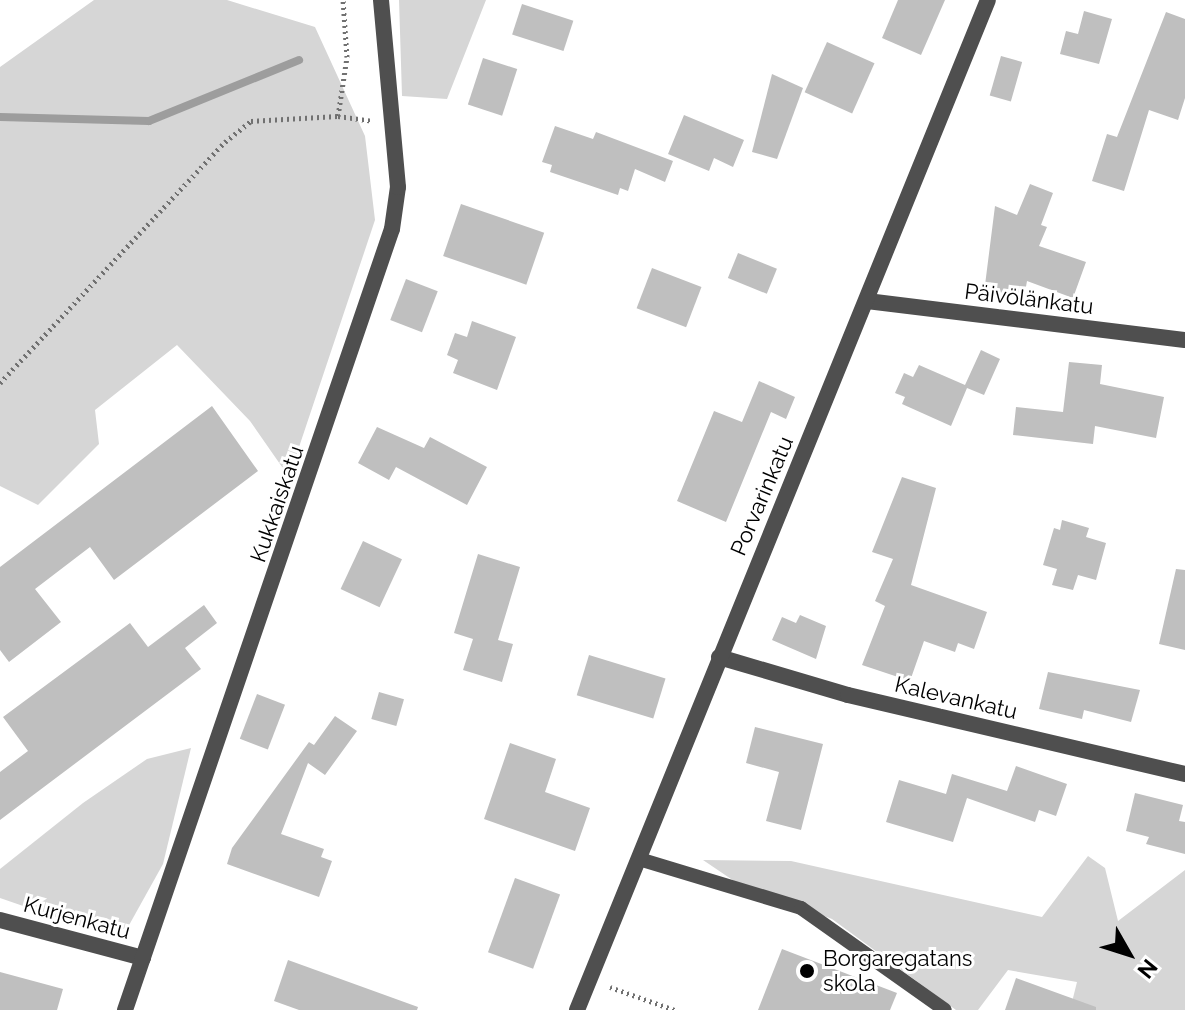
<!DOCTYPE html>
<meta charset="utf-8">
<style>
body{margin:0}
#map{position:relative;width:1185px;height:1010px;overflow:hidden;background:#fff;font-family:Raleway,sans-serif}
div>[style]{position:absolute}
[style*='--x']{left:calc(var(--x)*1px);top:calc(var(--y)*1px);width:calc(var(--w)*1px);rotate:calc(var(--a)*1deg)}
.green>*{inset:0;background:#d6d6d6}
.stream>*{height:8px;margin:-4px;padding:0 4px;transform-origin:4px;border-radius:4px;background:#9d9d9d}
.building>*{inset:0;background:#bfbfbf;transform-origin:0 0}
.path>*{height:5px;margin-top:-2.5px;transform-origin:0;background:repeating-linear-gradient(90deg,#717171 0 2px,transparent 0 6px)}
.service>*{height:14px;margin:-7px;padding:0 7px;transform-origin:7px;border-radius:7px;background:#4f4f4f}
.minor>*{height:16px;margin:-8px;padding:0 8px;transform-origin:8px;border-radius:8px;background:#4f4f4f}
.tertiary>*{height:16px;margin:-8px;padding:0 8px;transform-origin:8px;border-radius:8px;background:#4f4f4f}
.dots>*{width:22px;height:22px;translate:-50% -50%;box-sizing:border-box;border:4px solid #fff;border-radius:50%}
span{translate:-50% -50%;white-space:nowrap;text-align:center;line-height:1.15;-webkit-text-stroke:6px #fff;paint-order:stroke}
.street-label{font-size:22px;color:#000}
.poi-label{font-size:22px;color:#000}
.left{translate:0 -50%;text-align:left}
.north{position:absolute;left:1089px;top:914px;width:80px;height:80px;-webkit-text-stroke:6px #fff;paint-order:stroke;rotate:129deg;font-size:22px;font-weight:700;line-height:32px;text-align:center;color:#000}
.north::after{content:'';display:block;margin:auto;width:28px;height:36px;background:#000;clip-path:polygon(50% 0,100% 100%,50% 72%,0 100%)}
</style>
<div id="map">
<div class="green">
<i style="clip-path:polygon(94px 0,227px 0,315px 27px,365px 136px,375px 220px,289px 477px,250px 421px,177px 345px,95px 410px,99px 444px,38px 505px,0 486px,0 67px)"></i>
<i style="clip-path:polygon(399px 0,486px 0,447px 99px,402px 96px)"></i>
<i style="clip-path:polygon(191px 748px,163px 864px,128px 927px,107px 935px,0 898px,0 869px,83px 803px,147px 759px)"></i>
<i style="clip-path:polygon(1088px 856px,1105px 868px,1118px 921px,1185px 870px,1185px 1010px,1070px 1010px,1077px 982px,1008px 970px,978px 1010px,956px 1010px,832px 919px,737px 883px,703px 860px,791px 861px,1042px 917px)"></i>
</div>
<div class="stream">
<i style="--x:0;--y:117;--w:149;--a:1.5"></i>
<i style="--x:149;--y:121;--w:162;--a:-22.1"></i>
</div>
<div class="building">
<i style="clip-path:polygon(898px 0,945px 0,921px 55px,882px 38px)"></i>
<i style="left:522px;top:4px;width:54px;height:32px;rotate:18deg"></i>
<i style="clip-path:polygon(1084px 11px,1112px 19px,1099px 64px,1060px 54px,1066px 31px,1078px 34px)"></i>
<i style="clip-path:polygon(1166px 12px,1185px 19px,1185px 98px,1178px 120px,1149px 110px,1124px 191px,1092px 181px,1107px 134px,1117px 137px)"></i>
<i style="left:827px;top:42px;width:52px;height:55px;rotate:24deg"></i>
<i style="left:1001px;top:56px;width:22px;height:41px;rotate:16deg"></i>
<i style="left:483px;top:58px;width:36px;height:49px;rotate:18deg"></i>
<i style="clip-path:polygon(772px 74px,803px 88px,777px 159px,752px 152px)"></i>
<i style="clip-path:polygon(684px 115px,744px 140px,733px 167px,714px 158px,709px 171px,668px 154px)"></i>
<i style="clip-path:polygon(555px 126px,593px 139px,596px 132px,673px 161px,665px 182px,635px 169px,628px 191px,620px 188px,618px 195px,550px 172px,552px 165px,542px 162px)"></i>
<i style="clip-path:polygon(1030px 184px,1053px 193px,1041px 225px,1047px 227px,1039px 246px,1086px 262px,1073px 298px,1027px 281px,1024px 298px,984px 293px,995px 206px,1017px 215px)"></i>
<i style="left:461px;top:204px;width:88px;height:55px;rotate:19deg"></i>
<i style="left:738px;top:253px;width:42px;height:27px;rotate:22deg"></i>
<i style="left:652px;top:268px;width:53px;height:43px;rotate:21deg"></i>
<i style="left:406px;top:279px;width:34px;height:44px;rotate:21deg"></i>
<i style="clip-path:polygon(472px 321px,516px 337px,497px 390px,453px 373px,458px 360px,447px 355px,455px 333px,467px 337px)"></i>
<i style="clip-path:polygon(981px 350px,1000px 359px,984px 395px,967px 388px,951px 426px,902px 404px,905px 397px,895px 393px,904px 373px,913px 377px,919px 365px,965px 385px)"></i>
<i style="clip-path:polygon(1069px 362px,1102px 365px,1100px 384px,1164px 397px,1156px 438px,1095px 426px,1093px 444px,1013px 435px,1016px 407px,1063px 412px)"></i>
<i style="clip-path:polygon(759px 381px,795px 397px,786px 419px,771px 412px,726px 522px,677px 501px,714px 411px,742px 422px)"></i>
<i style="clip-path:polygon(212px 406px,258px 471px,114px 580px,90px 547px,35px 589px,61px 622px,9px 662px,0 650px,0 567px)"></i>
<i style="clip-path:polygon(377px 427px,424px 448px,430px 437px,487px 467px,467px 505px,396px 467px,389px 480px,358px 463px)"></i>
<i style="clip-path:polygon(902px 477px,936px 488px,911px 585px,987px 612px,974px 649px,958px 643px,955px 652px,924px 641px,910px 681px,862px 665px,885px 606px,875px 601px,893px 559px,872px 552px)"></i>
<i style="clip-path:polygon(1062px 520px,1089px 528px,1086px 537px,1106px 543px,1096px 580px,1078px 575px,1073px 590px,1052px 585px,1057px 569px,1043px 565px,1054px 528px,1060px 530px)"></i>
<i style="left:363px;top:541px;width:43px;height:53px;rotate:25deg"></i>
<i style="clip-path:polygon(478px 554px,520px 567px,498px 640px,513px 644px,502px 682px,463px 670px,473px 639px,454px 633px)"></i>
<i style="clip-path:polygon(1176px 569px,1185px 570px,1185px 650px,1159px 644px)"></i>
<i style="clip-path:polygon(204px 605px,217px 623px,185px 648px,201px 669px,0 820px,0 772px,28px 751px,3px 717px,130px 623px,148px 647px)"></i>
<i style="clip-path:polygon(800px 615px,826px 626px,816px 659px,772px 640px,782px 617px,796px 623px)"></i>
<i style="left:589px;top:655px;width:80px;height:42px;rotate:17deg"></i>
<i style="clip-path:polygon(1048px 672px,1140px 690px,1131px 722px,1084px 710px,1082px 719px,1039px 709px)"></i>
<i style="left:379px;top:692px;width:26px;height:28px;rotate:16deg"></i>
<i style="left:257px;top:694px;width:30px;height:48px;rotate:21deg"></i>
<i style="clip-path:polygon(335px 716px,357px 731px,325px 775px,308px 763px,281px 834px,324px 849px,321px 857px,332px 861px,319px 897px,227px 864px,232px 848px,309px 742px,314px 745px)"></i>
<i style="clip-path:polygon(755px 727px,823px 744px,801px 830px,766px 821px,779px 772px,746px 763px)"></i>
<i style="clip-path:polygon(510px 743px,556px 759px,545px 792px,590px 808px,575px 851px,484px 819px)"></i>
<i style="clip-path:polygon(1016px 766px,1067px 784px,1056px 816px,1039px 810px,1035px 822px,967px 798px,953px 842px,886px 822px,899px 780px,946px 794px,952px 774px,1007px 791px)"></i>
<i style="clip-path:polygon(1135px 793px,1183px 805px,1179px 821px,1185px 822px,1185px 854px,1146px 844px,1149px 837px,1126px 831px)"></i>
<i style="left:515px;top:878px;width:48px;height:79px;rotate:20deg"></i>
<i style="clip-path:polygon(782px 949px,897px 993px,890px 1010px,758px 1010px)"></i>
<i style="clip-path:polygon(288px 960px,418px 1007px,417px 1010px,299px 1010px,274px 1001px)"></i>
<i style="clip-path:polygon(0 972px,63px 989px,57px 1010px,0 1010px)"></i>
<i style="clip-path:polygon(1016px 978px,1096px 1007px,1096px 1010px,1005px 1010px)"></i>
</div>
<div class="path">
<i style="--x:338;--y:116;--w:35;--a:8"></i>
<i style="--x:0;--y:383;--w:330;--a:-47"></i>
<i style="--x:225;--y:142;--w:33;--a:-39"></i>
<i style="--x:251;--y:121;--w:87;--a:-3.3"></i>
<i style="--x:338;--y:116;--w:60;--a:-81.3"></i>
<i style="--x:347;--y:57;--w:57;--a:-94"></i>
<i style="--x:610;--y:987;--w:69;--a:19.5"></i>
</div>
<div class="service">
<i style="--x:639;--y:859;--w:169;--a:16.8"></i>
<i style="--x:801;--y:908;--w:176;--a:35.3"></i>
</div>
<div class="minor">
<i style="--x:867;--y:301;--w:320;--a:7"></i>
<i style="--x:719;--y:657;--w:134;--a:16.4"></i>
<i style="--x:848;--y:695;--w:346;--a:13.2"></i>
<i style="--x:0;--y:920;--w:148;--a:14.9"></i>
<i style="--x:125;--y:1010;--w:825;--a:-71.13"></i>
<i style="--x:392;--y:229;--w:42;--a:-81.9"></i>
<i style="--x:398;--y:187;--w:188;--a:-95.2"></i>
</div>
<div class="tertiary">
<i style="--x:577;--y:1010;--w:1090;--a:-67.86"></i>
</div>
<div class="dots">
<i style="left:807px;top:971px;background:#000"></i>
</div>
<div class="street-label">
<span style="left:1029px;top:299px;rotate:7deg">Päivölänkatu</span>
<span style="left:762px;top:496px;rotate:-67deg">Porvarinkatu</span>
<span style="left:277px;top:504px;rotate:-71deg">Kukkaiskatu</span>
<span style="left:956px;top:698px;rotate:13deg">Kalevankatu</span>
<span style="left:77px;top:918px;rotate:15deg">Kurjenkatu</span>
</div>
<div class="poi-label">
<span class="left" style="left:823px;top:971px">Borgaregatans<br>skola</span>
</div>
<div class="north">N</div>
</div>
